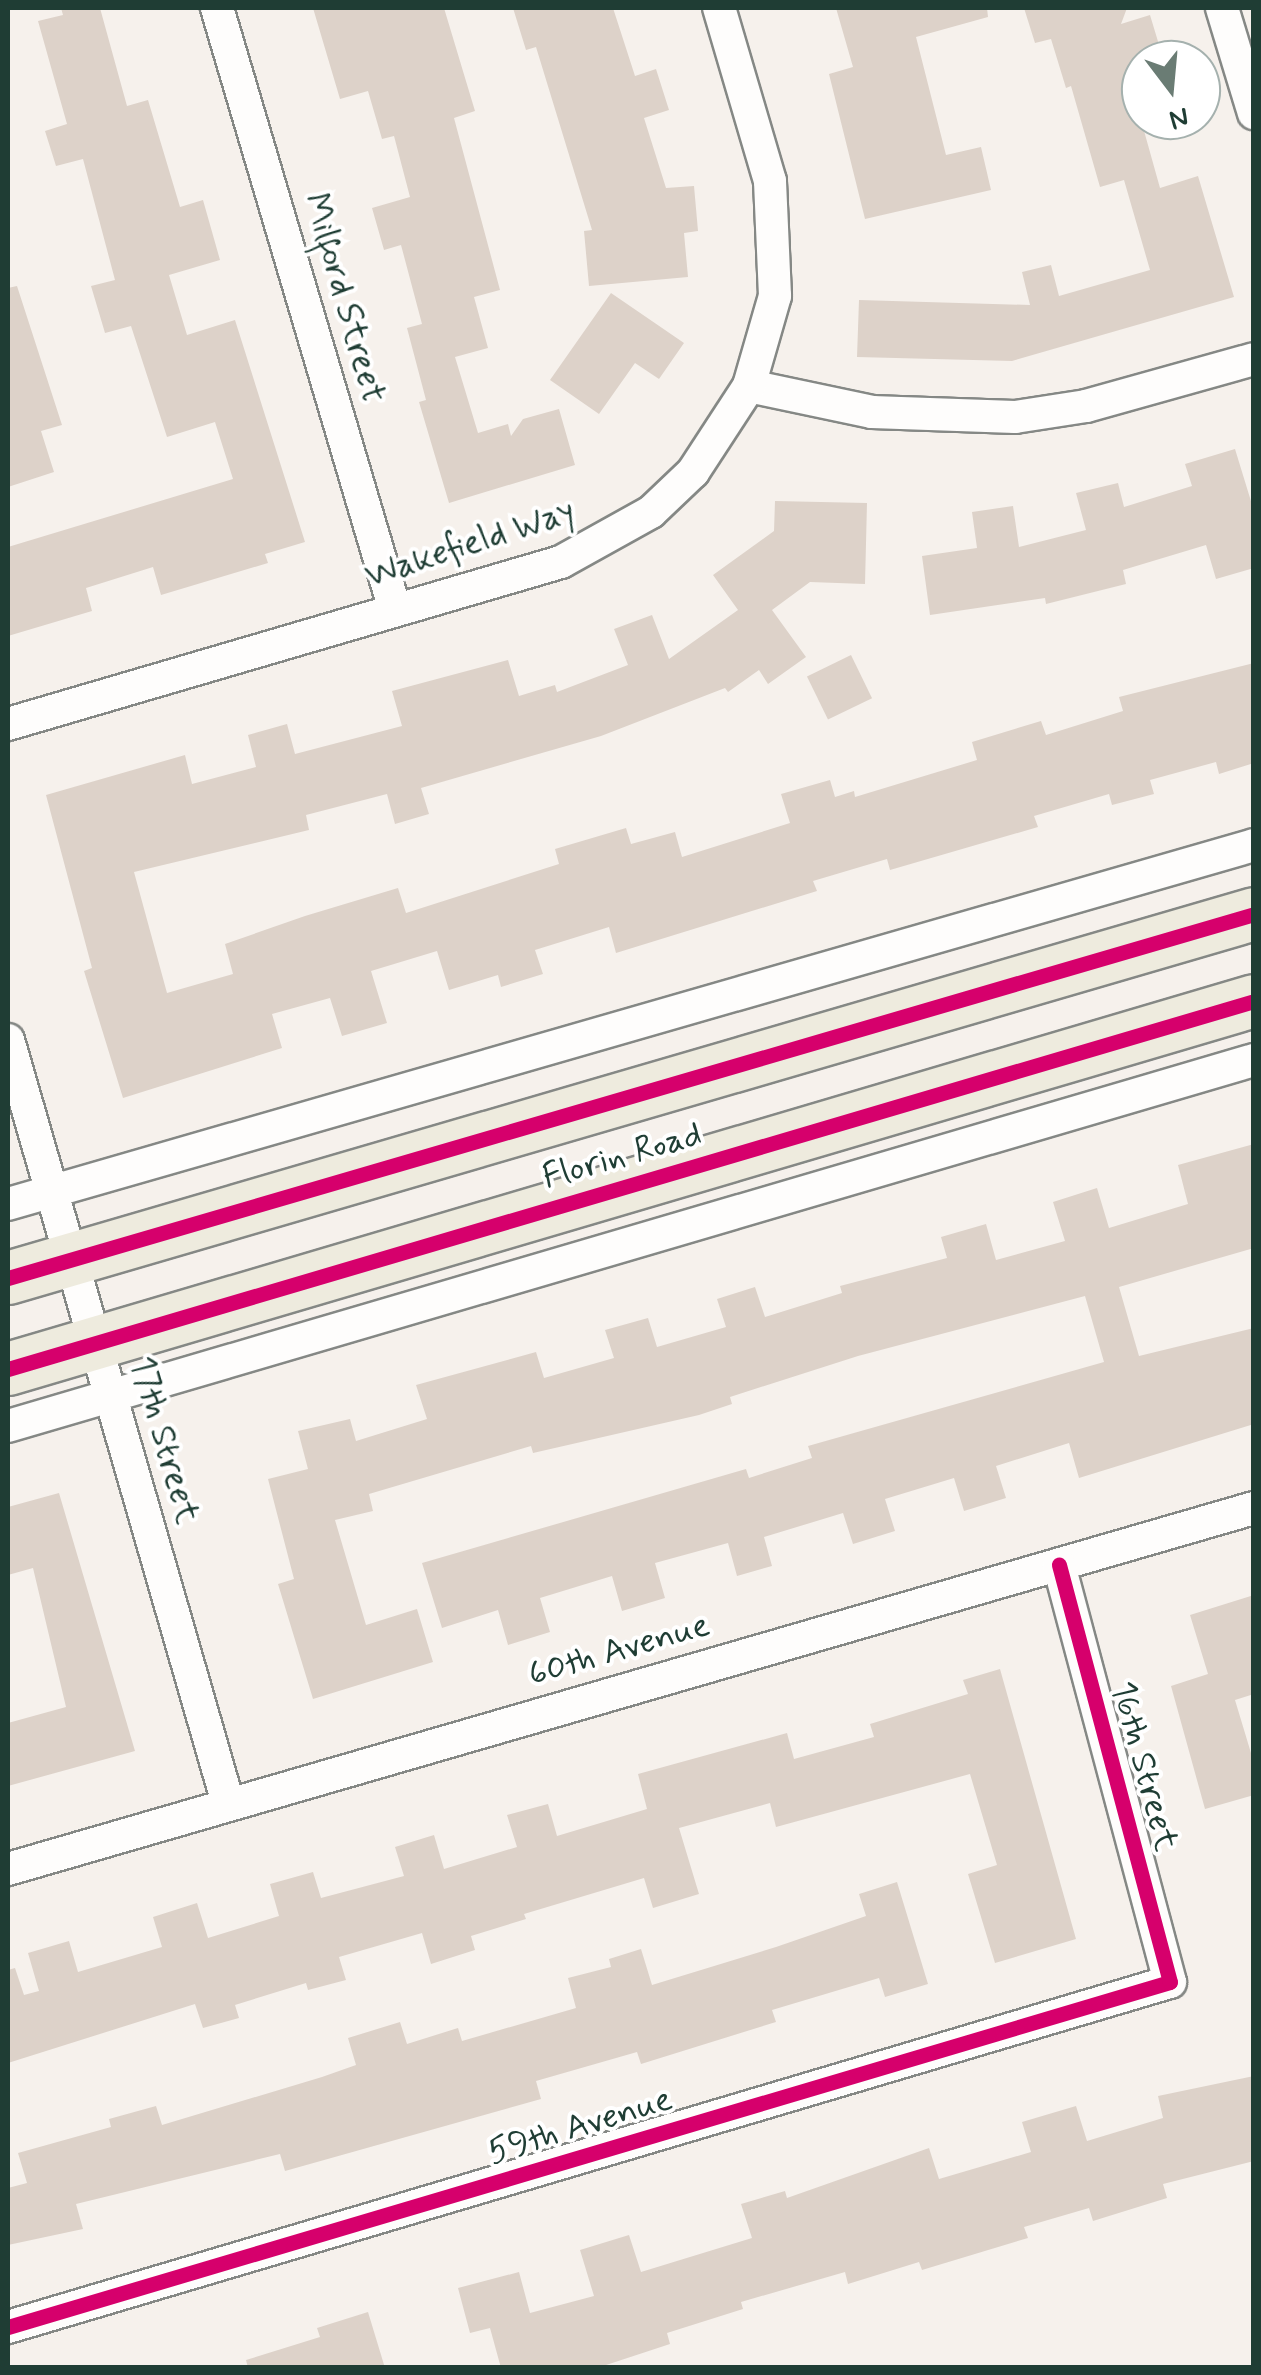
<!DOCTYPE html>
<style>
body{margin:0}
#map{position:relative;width:1261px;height:2375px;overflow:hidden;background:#f6f1ec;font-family:Mynerve,sans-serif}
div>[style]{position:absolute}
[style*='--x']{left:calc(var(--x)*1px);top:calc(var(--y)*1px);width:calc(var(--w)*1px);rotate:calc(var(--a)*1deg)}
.building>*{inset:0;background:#ddd2c9;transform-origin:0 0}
.roads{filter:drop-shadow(2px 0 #858885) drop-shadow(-2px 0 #858885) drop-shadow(0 2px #858885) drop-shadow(0 -2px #858885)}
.street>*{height:32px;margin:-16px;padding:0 16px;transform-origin:16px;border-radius:16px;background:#fefdfc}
.primary>*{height:52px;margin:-26px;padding:0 26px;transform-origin:26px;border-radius:26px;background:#eeebde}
.cycleway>*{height:15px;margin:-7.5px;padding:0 7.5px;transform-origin:7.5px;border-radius:7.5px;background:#d6006c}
span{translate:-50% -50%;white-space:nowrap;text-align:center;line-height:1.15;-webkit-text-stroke:8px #fff;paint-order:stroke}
.street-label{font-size:35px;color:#1f3d34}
.frame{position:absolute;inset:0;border:10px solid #1f3d34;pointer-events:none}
.north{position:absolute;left:1121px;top:40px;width:100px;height:100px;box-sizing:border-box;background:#fff;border:2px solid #a5b1ae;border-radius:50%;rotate:164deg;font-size:28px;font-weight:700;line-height:40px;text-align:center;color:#1f3d34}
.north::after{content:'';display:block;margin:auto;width:35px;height:45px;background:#6a7c74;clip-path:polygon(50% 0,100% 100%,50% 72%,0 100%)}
</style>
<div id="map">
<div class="building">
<i style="clip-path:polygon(61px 8px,100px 8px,127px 106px,148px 100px,180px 207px,203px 200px,220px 260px,169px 275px,187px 335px,235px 320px,305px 542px,265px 554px,268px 563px,161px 595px,153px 567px,86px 588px,92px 611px,8px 636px,8px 547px,233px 479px,215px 422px,167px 437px,131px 326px,105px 333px,91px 286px,115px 280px,83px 159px,56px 166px,45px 131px,67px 124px,38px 21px,63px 15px)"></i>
<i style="clip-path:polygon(313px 8px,444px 8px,475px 111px,454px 118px,500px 290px,474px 297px,488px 348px,455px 357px,478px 433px,508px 424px,511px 436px,523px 419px,559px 409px,575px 465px,449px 503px,419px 402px,426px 400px,407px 328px,422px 324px,401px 245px,384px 250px,372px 208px,410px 197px,394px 136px,382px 139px,368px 91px,340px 99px)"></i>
<i style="clip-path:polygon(513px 8px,613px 8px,635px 76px,656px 69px,669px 110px,644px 118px,666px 188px,694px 186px,698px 231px,684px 233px,688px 277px,589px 286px,584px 231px,592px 230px,536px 47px,526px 50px)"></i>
<i style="clip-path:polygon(836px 8px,987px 8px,988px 17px,916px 37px,946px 155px,981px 147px,991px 190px,865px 219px,829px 74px,853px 67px)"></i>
<i style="clip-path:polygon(1024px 8px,1127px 8px,1121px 24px,1150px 15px,1163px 58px,1141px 60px,1141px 120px,1160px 188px,1198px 176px,1234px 297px,1012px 361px,857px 357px,859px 300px,1030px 305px,1022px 272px,1051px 265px,1059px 296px,1150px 270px,1124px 180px,1100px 187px,1071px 86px,1066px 88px,1051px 39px,1035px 43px)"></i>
<i style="clip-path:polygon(17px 286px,62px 425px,41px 431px,54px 472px,8px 487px,8px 288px)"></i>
<i style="clip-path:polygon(611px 293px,684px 343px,659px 379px,635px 363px,599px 414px,550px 380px)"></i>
<i style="clip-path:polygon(1235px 449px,1254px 511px,1254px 568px,1216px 579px,1206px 545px,1123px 570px,1126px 584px,1046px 604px,1045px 598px,930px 615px,922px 556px,977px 548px,972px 512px,1013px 506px,1019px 547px,1086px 530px,1076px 493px,1118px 483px,1124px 507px,1192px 486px,1185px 464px)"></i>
<i style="clip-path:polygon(775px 501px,867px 503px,865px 584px,810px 582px,772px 610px,806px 657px,768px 684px,759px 670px,728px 692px,725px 688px,601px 736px,421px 788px,429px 814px,395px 824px,387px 794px,306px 815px,309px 830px,134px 872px,167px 993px,233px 974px,225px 944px,305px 916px,398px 888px,406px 913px,559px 864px,555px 849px,626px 828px,631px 844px,675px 832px,682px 857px,790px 823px,781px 794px,830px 780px,835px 797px,854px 791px,855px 797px,977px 760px,972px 742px,1041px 721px,1046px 735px,1123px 711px,1119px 697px,1254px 663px,1254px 763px,1219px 774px,1216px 762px,1150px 780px,1154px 794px,1112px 805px,1109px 794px,1034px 816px,1038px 827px,890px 870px,887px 859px,813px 881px,817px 891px,616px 953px,609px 927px,535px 950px,543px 974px,501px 987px,498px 975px,449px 990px,437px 951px,371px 971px,387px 1023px,342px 1036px,330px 998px,272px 1014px,282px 1048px,123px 1098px,84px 971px,92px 968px,46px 795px,185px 755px,192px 784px,256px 767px,248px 735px,287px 724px,295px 754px,402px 726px,392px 691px,508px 660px,519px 696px,555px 685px,557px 692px,628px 665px,614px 629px,652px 615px,669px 659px,738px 610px,713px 575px,774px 531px)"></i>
<i style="left:851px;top:655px;width:48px;height:49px;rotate:64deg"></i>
<i style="clip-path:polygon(1254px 1144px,1254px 1248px,1119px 1287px,1139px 1356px,1254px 1328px,1254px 1424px,1079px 1478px,1069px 1443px,996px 1466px,1006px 1498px,964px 1511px,954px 1478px,885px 1499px,895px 1531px,853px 1544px,843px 1513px,764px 1537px,772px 1566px,737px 1576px,728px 1543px,655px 1563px,665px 1598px,622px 1611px,612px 1576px,540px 1598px,550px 1632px,508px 1645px,498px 1610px,442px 1628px,422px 1563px,746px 1469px,749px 1478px,812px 1458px,808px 1446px,1104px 1362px,1085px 1296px,858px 1356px,730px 1397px,732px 1404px,699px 1415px,533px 1453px,531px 1446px,369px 1494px,373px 1511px,335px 1520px,366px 1625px,417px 1609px,433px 1662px,313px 1699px,278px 1584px,294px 1579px,268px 1479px,308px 1469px,298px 1431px,350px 1419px,356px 1441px,427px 1419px,416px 1385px,536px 1352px,544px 1378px,614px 1358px,605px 1330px,648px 1318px,657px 1347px,726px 1327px,717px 1299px,755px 1287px,765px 1317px,842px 1293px,840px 1286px,947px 1258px,941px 1237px,986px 1224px,996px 1260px,1065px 1241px,1053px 1202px,1097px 1188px,1109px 1228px,1188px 1204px,1178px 1165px)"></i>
<i style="clip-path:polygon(59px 1493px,135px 1751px,8px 1786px,8px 1723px,66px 1707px,33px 1568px,8px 1575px,8px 1507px)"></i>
<i style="clip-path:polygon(1254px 1595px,1254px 1694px,1235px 1700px,1254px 1763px,1254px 1795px,1205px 1809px,1171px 1686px,1208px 1674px,1190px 1615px)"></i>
<i style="clip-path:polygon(1000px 1669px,1076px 1939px,995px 1963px,968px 1874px,997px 1865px,970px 1774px,776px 1827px,770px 1803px,679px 1828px,699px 1894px,653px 1908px,644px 1878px,524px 1914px,526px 1919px,471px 1936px,475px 1950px,431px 1964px,422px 1933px,339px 1957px,346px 1980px,308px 1990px,306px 1983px,235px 2005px,239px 2018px,203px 2028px,195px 2004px,8px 2063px,8px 1970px,15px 1968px,24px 1995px,39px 1991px,28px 1953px,69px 1941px,78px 1972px,162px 1947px,153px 1917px,197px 1903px,208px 1938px,279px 1916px,270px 1884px,313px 1872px,321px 1898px,404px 1876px,395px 1847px,434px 1835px,444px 1869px,517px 1847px,507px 1815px,548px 1804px,557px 1836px,647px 1809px,638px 1774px,787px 1733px,794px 1759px,874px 1737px,870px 1724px,968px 1694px,963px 1680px)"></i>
<i style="clip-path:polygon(897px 1882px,928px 1984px,885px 1997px,879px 1978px,772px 2010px,776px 2022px,641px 2064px,637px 2052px,536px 2081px,541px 2099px,285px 2171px,280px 2154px,76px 2204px,83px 2229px,8px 2245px,8px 2188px,27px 2183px,18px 2153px,111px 2127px,109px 2119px,156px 2106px,162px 2125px,322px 2077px,356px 2065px,348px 2038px,400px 2022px,407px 2044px,458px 2028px,462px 2041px,576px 2008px,568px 1978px,611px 1967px,609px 1959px,641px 1949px,652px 1985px,776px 1947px,866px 1916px,859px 1894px)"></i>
<i style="clip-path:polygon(1254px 2076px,1254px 2161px,1163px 2184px,1167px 2198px,1093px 2221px,1089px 2208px,1024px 2227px,1028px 2238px,922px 2270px,919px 2262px,848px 2284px,845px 2272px,741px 2302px,743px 2309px,667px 2333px,670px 2344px,597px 2368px,501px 2368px,490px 2328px,470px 2333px,458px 2288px,519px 2272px,530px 2313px,594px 2296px,580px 2250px,629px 2235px,641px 2272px,752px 2238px,741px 2204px,785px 2191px,787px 2198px,929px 2148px,939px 2179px,1031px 2152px,1022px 2122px,1076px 2106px,1087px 2141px,1163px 2118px,1158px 2096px)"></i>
<i style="clip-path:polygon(368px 2312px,385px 2368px,248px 2368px,246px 2360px,320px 2337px,317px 2328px)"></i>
</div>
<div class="roads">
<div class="street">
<i style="--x:217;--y:8;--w:628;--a:73.53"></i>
<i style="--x:1222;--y:8;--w:110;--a:73.1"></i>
<i style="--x:749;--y:386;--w:126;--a:11.9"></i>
<i style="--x:872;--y:412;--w:143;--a:2"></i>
<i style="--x:1015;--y:417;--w:72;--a:-8.8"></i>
<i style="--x:1086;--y:406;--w:174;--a:-15.6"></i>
<i style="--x:8;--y:724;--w:576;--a:-16.33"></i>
<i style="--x:561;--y:562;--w:103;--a:-29.1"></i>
<i style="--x:651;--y:512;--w:58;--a:-43.6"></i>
<i style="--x:693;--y:472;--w:103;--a:-56.9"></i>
<i style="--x:749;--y:386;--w:94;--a:-73.9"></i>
<i style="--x:775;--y:296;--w:115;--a:-92.5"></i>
<i style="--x:770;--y:181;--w:180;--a:-106.4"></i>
<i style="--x:8;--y:1040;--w:794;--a:73.92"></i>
<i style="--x:8;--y:1204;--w:1297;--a:-16.07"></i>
<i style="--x:8;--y:1426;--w:1299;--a:-16.37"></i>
<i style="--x:8;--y:1869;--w:1297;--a:-16.16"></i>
<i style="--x:8;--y:2327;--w:1212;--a:-16.54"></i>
<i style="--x:1170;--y:1982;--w:432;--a:-104.9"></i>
</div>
<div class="primary">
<i style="--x:8;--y:1278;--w:1298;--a:-16.28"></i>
<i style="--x:8;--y:1369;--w:1299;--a:-16.45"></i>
</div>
</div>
<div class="cycleway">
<i style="--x:8;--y:1278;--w:1298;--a:-16.28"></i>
<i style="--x:8;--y:1369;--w:1299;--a:-16.45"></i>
<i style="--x:8;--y:2327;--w:1212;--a:-16.54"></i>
<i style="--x:1170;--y:1982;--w:432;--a:-104.9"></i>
</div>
<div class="street-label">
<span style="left:344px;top:298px;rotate:74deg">Milford Street</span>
<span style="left:470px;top:544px;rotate:-18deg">Wakefield Way</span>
<span style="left:622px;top:1156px;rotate:-16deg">Florin Road</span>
<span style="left:164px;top:1440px;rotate:74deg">17th Street</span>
<span style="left:619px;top:1650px;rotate:-16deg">60th Avenue</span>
<span style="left:1144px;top:1766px;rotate:75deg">16th Street</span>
<span style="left:580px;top:2126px;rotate:-17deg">59th Avenue</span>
</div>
<div class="frame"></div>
<div class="north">N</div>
</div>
